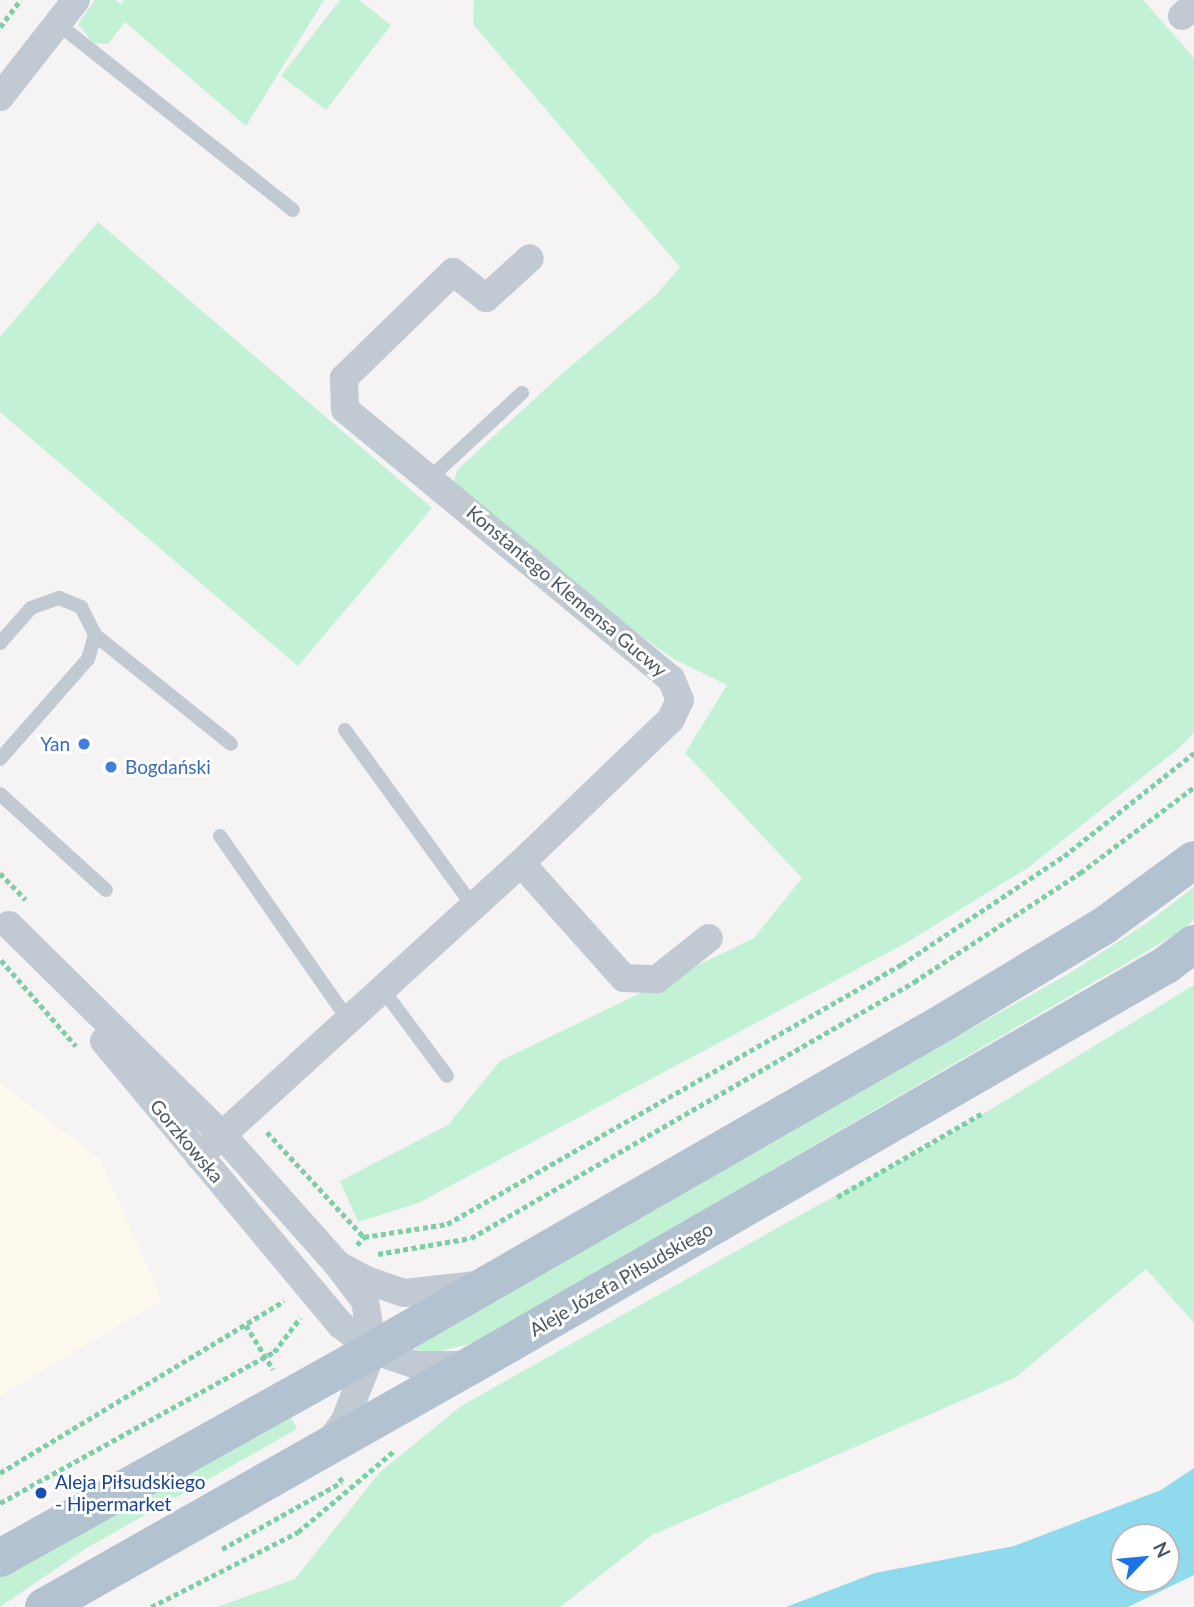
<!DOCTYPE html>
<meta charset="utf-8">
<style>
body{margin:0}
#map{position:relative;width:1194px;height:1607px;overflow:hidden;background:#f5f3f3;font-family:Lato,sans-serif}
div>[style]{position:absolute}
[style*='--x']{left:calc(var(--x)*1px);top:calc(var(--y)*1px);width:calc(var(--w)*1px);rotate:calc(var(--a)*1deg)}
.commercial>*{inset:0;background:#fdf9ef}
.green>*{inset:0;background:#c3f1d5}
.water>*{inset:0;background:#90daee}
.path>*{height:4.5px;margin-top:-2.25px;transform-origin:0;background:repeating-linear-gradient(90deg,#7ad0a6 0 5px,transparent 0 8.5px)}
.lane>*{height:14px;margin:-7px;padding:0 7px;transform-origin:7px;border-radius:7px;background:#c1cad2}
.street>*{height:28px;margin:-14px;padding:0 14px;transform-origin:14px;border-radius:14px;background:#c1cad2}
.primary>*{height:38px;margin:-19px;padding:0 19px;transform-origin:19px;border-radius:19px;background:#b3c2d1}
.dots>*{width:19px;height:19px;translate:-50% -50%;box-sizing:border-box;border:4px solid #fff;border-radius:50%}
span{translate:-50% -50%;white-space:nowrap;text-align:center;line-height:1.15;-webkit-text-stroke:6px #fff;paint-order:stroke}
.street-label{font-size:19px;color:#4a5661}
.shop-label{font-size:19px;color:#366cbe}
.right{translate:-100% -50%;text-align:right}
.left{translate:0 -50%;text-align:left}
.transit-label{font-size:19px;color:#164399}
.north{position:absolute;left:1110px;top:1523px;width:70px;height:70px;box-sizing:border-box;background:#fff;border:2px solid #b7bbc0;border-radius:50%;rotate:64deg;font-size:19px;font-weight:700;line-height:28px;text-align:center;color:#4a5661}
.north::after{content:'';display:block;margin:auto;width:24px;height:32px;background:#1a73e8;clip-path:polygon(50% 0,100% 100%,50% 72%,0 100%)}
</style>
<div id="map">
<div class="commercial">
<i style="clip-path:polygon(0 1083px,100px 1159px,162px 1300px,0 1396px)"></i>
</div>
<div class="green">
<i style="clip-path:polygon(95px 0,116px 0,121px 4px,124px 0,324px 0,246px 126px,125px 22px,108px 44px,93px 43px,78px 24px)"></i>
<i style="clip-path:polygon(340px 0,359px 0,391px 25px,326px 110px,281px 76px)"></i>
<i style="clip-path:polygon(474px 0,1143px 0,1194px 58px,1194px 733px,1179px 748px,1029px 867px,906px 943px,418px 1203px,358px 1222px,340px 1181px,448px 1125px,500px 1061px,754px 938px,802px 878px,685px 753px,727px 685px,672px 658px,590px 599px,454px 483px,457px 470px,565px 371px,656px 295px,680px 267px,473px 24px)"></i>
<i style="clip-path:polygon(98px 222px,432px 508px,298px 666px,0 412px,0 337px)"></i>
<i style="clip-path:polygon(1194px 887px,1194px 920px,1178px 933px,477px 1342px,437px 1352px,419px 1351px,415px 1348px,481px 1306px,659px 1208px,774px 1139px,1070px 973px,1147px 923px)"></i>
<i style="clip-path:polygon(1194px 985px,1194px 1323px,1146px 1269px,1016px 1377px,652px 1535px,560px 1607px,217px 1607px,295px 1579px,379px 1473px,461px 1406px,811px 1209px,934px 1144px)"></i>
<i style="clip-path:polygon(289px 1414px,297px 1429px,85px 1549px,0 1607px,0 1577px)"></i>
</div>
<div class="water">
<i style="clip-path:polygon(evenodd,1194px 1468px,1194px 1575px,1128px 1607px,786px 1607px,875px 1573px,1014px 1546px,1161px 1490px,1194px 1468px,1124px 1537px,1166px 1537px,1166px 1579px,1124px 1579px,1124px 1537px)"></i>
</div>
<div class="path">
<i style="--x:0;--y:27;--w:34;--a:-53"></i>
<i style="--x:0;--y:873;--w:37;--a:46"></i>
<i style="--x:1;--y:960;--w:114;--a:48.9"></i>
<i style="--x:267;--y:1132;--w:143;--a:47.3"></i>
<i style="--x:837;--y:1197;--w:170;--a:-30"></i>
<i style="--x:357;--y:1245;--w:11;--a:-49"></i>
<i style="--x:364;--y:1237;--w:84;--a:-8.9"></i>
<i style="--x:447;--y:1224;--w:524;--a:-29.74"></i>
<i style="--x:902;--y:964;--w:195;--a:-33.7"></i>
<i style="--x:1064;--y:856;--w:166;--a:-38.4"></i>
<i style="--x:378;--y:1254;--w:94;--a:-9.8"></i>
<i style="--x:471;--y:1238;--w:512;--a:-30.02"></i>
<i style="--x:914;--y:982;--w:199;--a:-33.3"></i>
<i style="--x:1080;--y:873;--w:143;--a:-37"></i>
<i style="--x:246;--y:1325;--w:52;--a:58.5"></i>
<i style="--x:0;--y:1473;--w:332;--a:-31.2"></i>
<i style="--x:0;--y:1503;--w:313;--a:-28.9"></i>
<i style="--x:274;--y:1352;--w:43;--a:-52.6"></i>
<i style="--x:222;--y:1549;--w:137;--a:-29.2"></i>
<i style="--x:342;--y:1482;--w:5;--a:-127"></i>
<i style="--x:151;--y:1607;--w:165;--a:-27"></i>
<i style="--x:298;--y:1532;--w:127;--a:-40.2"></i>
</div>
<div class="lane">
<i style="--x:57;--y:23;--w:301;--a:38.4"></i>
<i style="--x:431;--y:477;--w:124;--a:-42.7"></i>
<i style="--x:95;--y:635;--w:174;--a:38.7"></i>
<i style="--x:0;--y:643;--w:47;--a:-48.5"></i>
<i style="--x:31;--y:608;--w:30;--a:-20"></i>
<i style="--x:59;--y:598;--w:24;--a:22"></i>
<i style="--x:81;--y:607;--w:31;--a:63"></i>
<i style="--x:95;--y:635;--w:25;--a:106"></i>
<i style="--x:88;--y:659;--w:133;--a:131.3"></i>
<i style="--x:345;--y:730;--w:218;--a:54"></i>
<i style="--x:0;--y:794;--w:143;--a:42.2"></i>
<i style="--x:220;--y:836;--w:226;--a:55.1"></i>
<i style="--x:383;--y:990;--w:107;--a:53.3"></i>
</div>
<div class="street">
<i style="--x:1182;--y:16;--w:16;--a:-43"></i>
<i style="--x:0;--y:97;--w:123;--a:-51.9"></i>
<i style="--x:521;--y:863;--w:154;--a:48.2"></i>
<i style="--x:624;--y:978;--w:33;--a:2"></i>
<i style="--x:657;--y:979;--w:66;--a:-38.3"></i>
<i style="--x:9;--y:925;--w:302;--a:44.6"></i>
<i style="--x:224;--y:1137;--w:171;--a:48.3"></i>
<i style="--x:338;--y:1265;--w:45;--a:53.1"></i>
<i style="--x:365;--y:1301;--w:50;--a:80.7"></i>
<i style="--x:373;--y:1350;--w:78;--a:111.9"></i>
<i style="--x:344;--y:1422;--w:27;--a:126"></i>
<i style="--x:104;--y:1041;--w:370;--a:50.2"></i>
<i style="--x:341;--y:1325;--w:41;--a:38"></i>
<i style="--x:373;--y:1350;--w:46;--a:19.2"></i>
<i style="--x:416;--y:1365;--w:53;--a:0"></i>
<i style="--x:199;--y:1156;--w:435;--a:-42.3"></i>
<i style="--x:521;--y:863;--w:208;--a:-43.8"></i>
<i style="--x:671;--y:719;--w:21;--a:-65"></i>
<i style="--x:680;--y:700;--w:23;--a:-113"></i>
<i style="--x:671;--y:679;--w:423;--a:-140.4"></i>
<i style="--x:345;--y:409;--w:31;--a:-92"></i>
<i style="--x:344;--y:378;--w:152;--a:-44.2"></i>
<i style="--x:453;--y:272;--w:42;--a:38.2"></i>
<i style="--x:486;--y:298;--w:59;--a:-42.3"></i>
<i style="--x:342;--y:1267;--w:27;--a:28"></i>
<i style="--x:366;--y:1280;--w:40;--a:18.9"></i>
<i style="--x:404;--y:1293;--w:73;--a:-6.3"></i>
</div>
<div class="primary">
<i style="--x:0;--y:1558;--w:427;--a:-29.1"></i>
<i style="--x:373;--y:1350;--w:661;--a:-29.86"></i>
<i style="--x:946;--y:1021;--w:186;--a:-31.1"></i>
<i style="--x:1105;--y:925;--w:110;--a:-36.1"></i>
<i style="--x:44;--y:1607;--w:492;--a:-29.5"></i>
<i style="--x:472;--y:1365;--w:801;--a:-29.96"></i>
<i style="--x:1166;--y:965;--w:35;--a:-37"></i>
</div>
<div class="dots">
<i style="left:84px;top:744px;background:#3f7fe0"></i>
<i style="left:111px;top:767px;background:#3f7fe0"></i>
<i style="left:41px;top:1493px;background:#1a4fb4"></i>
</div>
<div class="street-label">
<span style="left:567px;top:591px;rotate:40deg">Konstantego Klemensa Gucwy</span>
<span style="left:187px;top:1141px;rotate:50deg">Gorzkowska</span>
<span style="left:621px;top:1279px;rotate:-30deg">Aleje Józefa Piłsudskiego</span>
</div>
<div class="shop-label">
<span class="right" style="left:70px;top:744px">Yan</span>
<span class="left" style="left:125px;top:767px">Bogdański</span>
</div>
<div class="transit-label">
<span class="left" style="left:55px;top:1493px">Aleja Piłsudskiego<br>- Hipermarket</span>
</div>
<div class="north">N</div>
</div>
